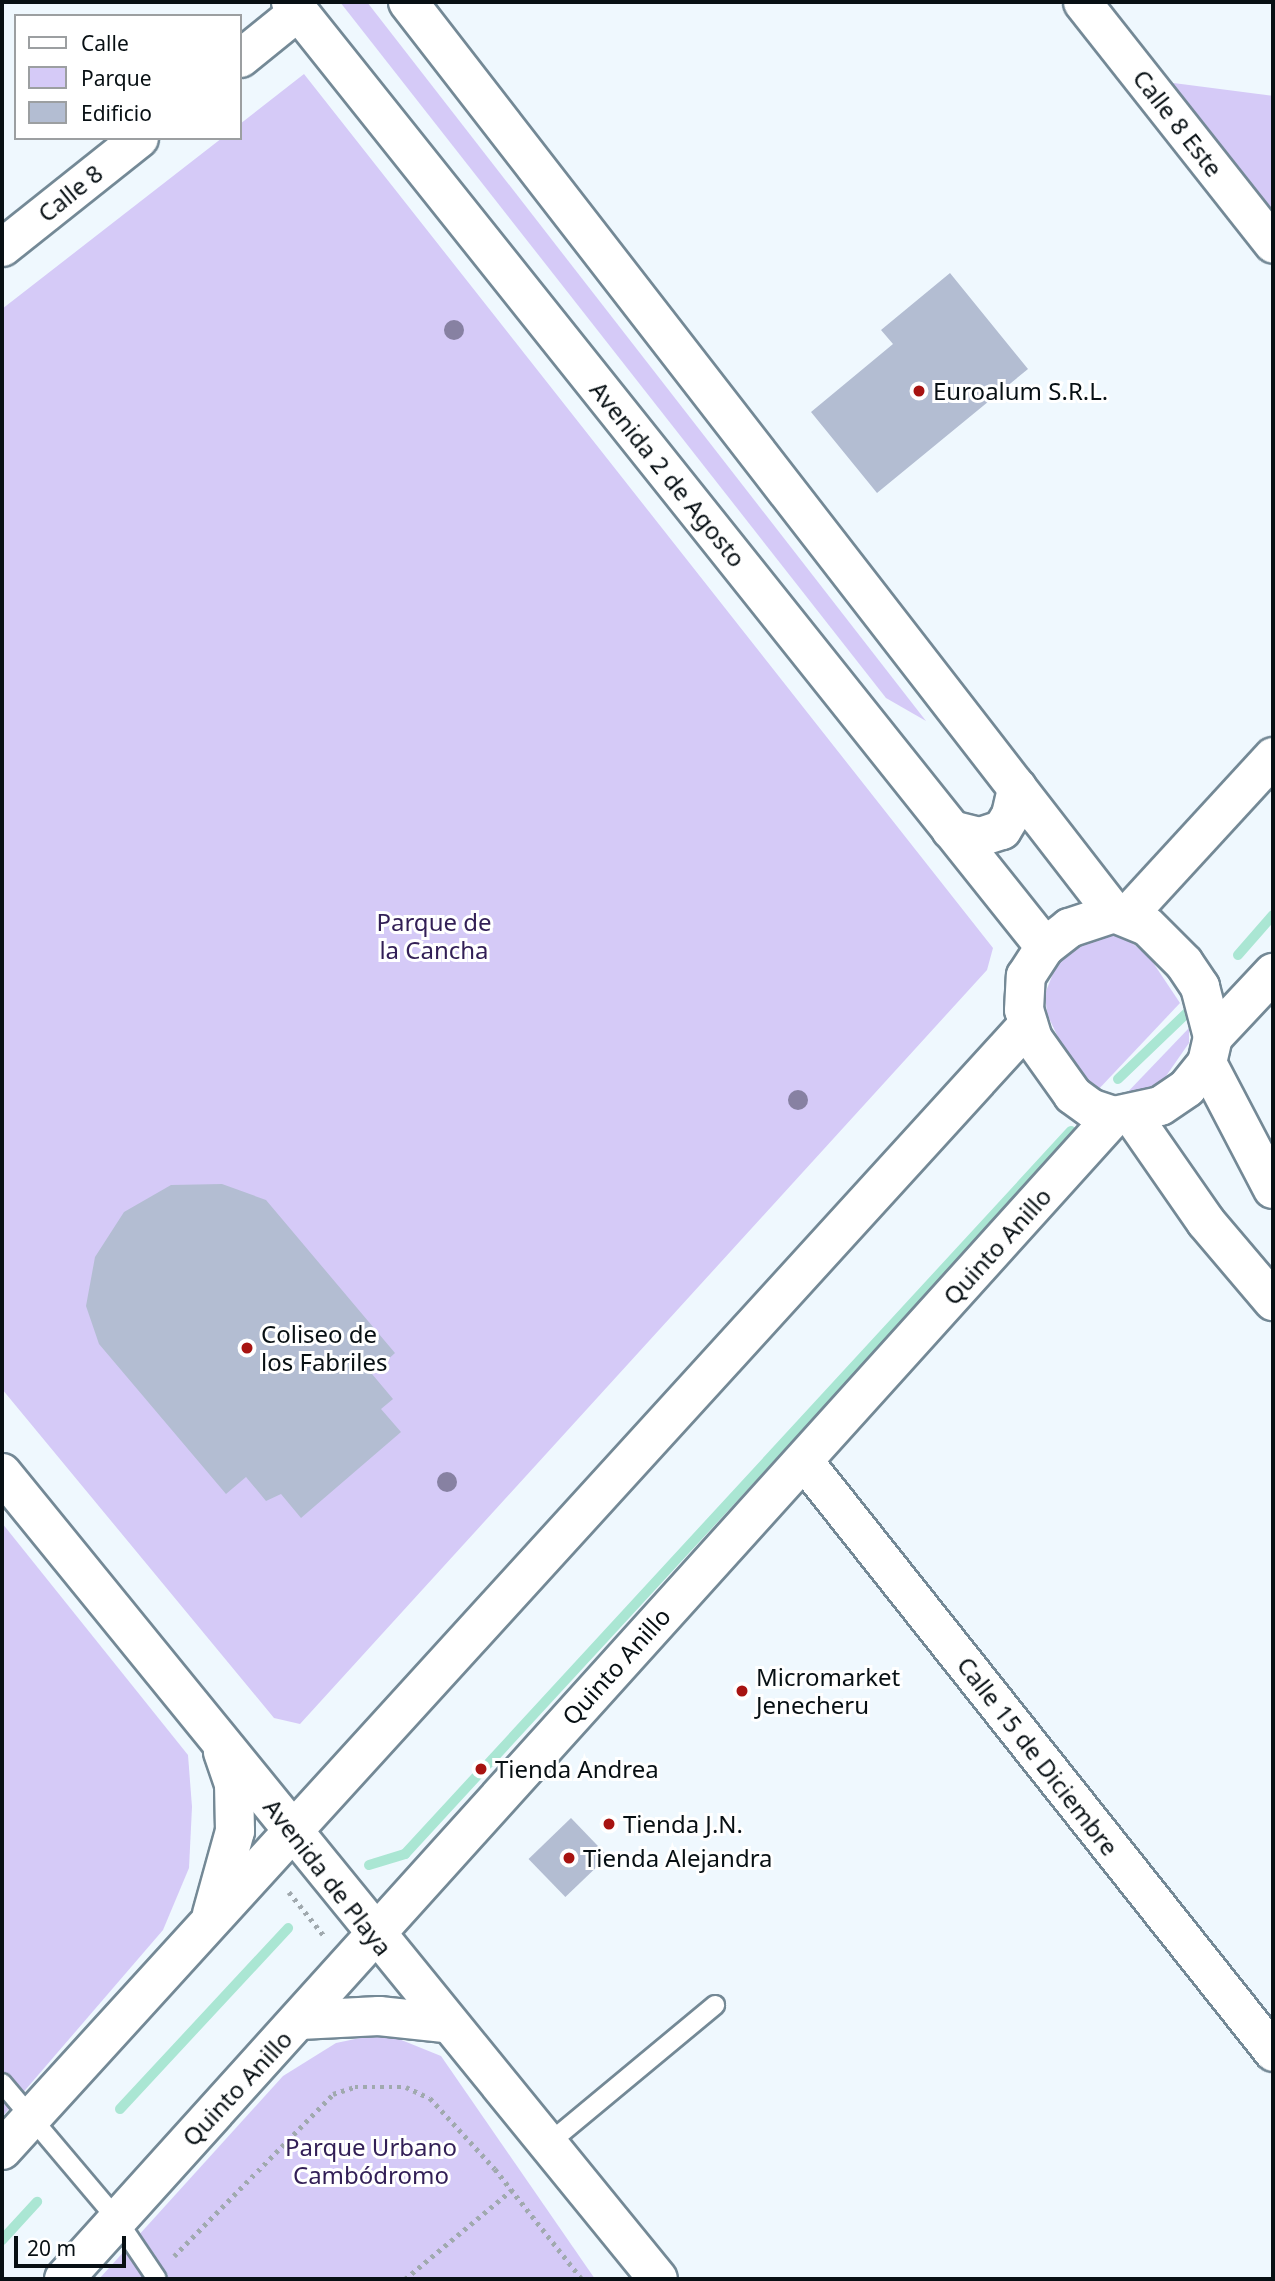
<!DOCTYPE html>
<meta charset="utf-8">
<style>
body{margin:0}
#map{position:relative;width:1275px;height:2281px;overflow:hidden;background:#eff8fe;font-family:"Noto Sans",sans-serif}
div>[style]{position:absolute}
[style*='--x']{left:calc(var(--x)*1px);top:calc(var(--y)*1px);width:calc(var(--w)*1px);rotate:calc(var(--a)*1deg)}
.green>*{inset:0;background:#d5caf7}
.stream>*{height:10px;margin:-5px;padding:0 5px;transform-origin:5px;border-radius:5px;background:#aae6d3}
.building>*{inset:0;background:#b3bdd2;transform-origin:0 0}
.path>*{height:4.5px;margin-top:-2.25px;transform-origin:0;background:repeating-linear-gradient(90deg,#a0a9ae 0 3.5px,transparent 0 8.5px)}
.roads{filter:drop-shadow(2px 0 #748996) drop-shadow(-2px 0 #748996) drop-shadow(0 2px #748996) drop-shadow(0 -2px #748996)}
.lane>*{height:18px;margin:-9px;padding:0 9px;transform-origin:9px;border-radius:9px;background:#fff}
.street>*{height:37px;margin:-18.5px;padding:0 18.5px;transform-origin:18.5px;border-radius:18.5px;background:#fff}
.secondary>*{height:38px;margin:-19px;padding:0 19px;transform-origin:19px;border-radius:19px;background:#fff}
.trees>*{width:20px;height:20px;margin:-10px;border-radius:50%;background:#8781a2}
.dots>*{width:19px;height:19px;translate:-50% -50%;box-sizing:border-box;border:4px solid #fff;border-radius:50%}
span{translate:-50% -50%;white-space:nowrap;text-align:center;line-height:1.15;-webkit-text-stroke:6px #fff;paint-order:stroke}
.street-label{font-size:24px;color:#081014}
.poi-label{font-size:24px;color:#081014}
.left{translate:0 -50%;text-align:left}
.park-label{font-size:24px;color:#321f56}
.frame{position:absolute;inset:0;border:4px solid #081014;pointer-events:none}
.legend{position:absolute;left:14px;top:14px;width:228px;height:126px;box-sizing:border-box;background:#fff;border:2px solid #9c9fa1;margin:0;padding:9px 12px;list-style:none;font-size:21px;color:#081014}
.legend li{display:flex;align-items:center;gap:14px;height:35px}
.legend b{width:35px;border:2px solid #9c9fa1}
.scale{position:absolute;left:14px;top:2236px;width:112px;height:32px;box-sizing:border-box;border:4px solid #081014;border-top:0;padding-left:9px;font-size:21px;line-height:24px;white-space:nowrap;color:#081014;-webkit-text-stroke:5px #fff;paint-order:stroke}
</style>
<div id="map">
<div class="green">
<i style="clip-path:polygon(340px 2px,367px 2px,926px 721px,886px 698px)"></i>
<i style="clip-path:polygon(304px 74px,993px 948px,987px 970px,300px 1724px,274px 1718px,2px 1389px,2px 309px,222px 138px,240px 138px,240px 124px)"></i>
<i style="clip-path:polygon(1158px 81px,1273px 96px,1273px 224px)"></i>
<i style="clip-path:polygon(1098px 927px,1125px 937px,1150px 958px,1180px 1003px,1096px 1092px,1073px 1065px,1057px 1035px,1047px 1014px,1045px 994px,1061px 953px)"></i>
<i style="clip-path:polygon(1189px 1028px,1189px 1043px,1164px 1079px,1150px 1091px,1121px 1099px)"></i>
<i style="clip-path:polygon(2px 1523px,188px 1755px,192px 1807px,189px 1868px,163px 1930px,2px 2117px)"></i>
<i style="clip-path:polygon(384px 2033px,441px 2056px,595px 2279px,99px 2279px,283px 2076px,336px 2043px)"></i>
</div>
<div class="stream">
<i style="--x:1238;--y:955;--w:53;--a:-48.8"></i>
<i style="--x:1118;--y:1079;--w:100;--a:-43.8"></i>
<i style="--x:369;--y:1865;--w:38;--a:-17"></i>
<i style="--x:405;--y:1854;--w:983;--a:-47.35"></i>
<i style="--x:120;--y:2109;--w:247;--a:-47.1"></i>
<i style="--x:2;--y:2240;--w:52;--a:-47.4"></i>
</div>
<div class="building">
<i style="clip-path:polygon(950px 273px,1028px 369px,877px 493px,811px 412px,893px 344px,881px 330px)"></i>
<i style="clip-path:polygon(222px 1184px,266px 1200px,395px 1353px,372px 1374px,393px 1399px,381px 1409px,401px 1432px,301px 1518px,281px 1494px,266px 1501px,246px 1477px,226px 1494px,99px 1344px,86px 1306px,95px 1257px,124px 1212px,171px 1185px)"></i>
<i style="left:571px;top:1818px;width:53px;height:59px;rotate:46deg"></i>
</div>
<div class="path">
<i style="--x:289;--y:1892;--w:58;--a:51.3"></i>
<i style="--x:174;--y:2256;--w:227;--a:-45.5"></i>
<i style="--x:333;--y:2094;--w:23;--a:-18"></i>
<i style="--x:355;--y:2087;--w:51;--a:0"></i>
<i style="--x:406;--y:2087;--w:26;--a:25"></i>
<i style="--x:430;--y:2098;--w:96;--a:47.5"></i>
<i style="--x:495;--y:2169;--w:140;--a:51.7"></i>
<i style="--x:405;--y:2279;--w:139;--a:-39.8"></i>
</div>
<div class="roads">
<div class="lane">
<i style="--x:2;--y:2083;--w:177;--a:49.8"></i>
<i style="--x:116;--y:2218;--w:73;--a:56.1"></i>
<i style="--x:549;--y:2143;--w:216;--a:-39.7"></i>
</div>
<div class="street">
<i style="--x:1082;--y:2;--w:308;--a:51.7"></i>
<i style="--x:240;--y:58;--w:75;--a:-39"></i>
<i style="--x:2;--y:247;--w:175;--a:-38.5"></i>
<i style="--x:803;--y:1460;--w:756;--a:51.55"></i>
</div>
<div class="secondary">
<i style="--x:291;--y:2;--w:1209;--a:51.41"></i>
<i style="--x:408;--y:2;--w:1153;--a:52.23"></i>
<i style="--x:951;--y:830;--w:30;--a:14"></i>
<i style="--x:980;--y:837;--w:23;--a:-18"></i>
<i style="--x:1002;--y:830;--w:17;--a:-59"></i>
<i style="--x:1011;--y:815;--w:28;--a:-77"></i>
<i style="--x:1114;--y:913;--w:35;--a:22"></i>
<i style="--x:1147;--y:926;--w:52;--a:45"></i>
<i style="--x:1184;--y:963;--w:29;--a:56"></i>
<i style="--x:1200;--y:987;--w:52;--a:75.4"></i>
<i style="--x:1213;--y:1037;--w:27;--a:103"></i>
<i style="--x:1207;--y:1063;--w:32;--a:129"></i>
<i style="--x:1187;--y:1088;--w:32;--a:146"></i>
<i style="--x:1160;--y:1106;--w:47;--a:167.7"></i>
<i style="--x:1114;--y:1116;--w:23;--a:-162"></i>
<i style="--x:1092;--y:1109;--w:24;--a:-144"></i>
<i style="--x:1073;--y:1095;--w:69;--a:-125.5"></i>
<i style="--x:1033;--y:1039;--w:30;--a:-107"></i>
<i style="--x:1024;--y:1010;--w:34;--a:-87"></i>
<i style="--x:1026;--y:976;--w:35;--a:-57"></i>
<i style="--x:1045;--y:947;--w:31;--a:-38"></i>
<i style="--x:1069;--y:928;--w:47;--a:-18.4"></i>
<i style="--x:1127;--y:916;--w:216;--a:-47.4"></i>
<i style="--x:1213;--y:1037;--w:88;--a:-46.8"></i>
<i style="--x:1207;--y:1063;--w:142;--a:62.4"></i>
<i style="--x:1131;--y:1114;--w:131;--a:55.2"></i>
<i style="--x:1206;--y:1222;--w:104;--a:49.7"></i>
<i style="--x:2;--y:1473;--w:1039;--a:50.86"></i>
<i style="--x:212;--y:1914;--w:86;--a:-74.5"></i>
<i style="--x:235;--y:1831;--w:47;--a:-91.2"></i>
<i style="--x:234;--y:1784;--w:34;--a:-109"></i>
<i style="--x:300;--y:2020;--w:79;--a:-2.9"></i>
<i style="--x:379;--y:2016;--w:66;--a:6.1"></i>
<i style="--x:2;--y:2150;--w:1523;--a:-47.64"></i>
<i style="--x:64;--y:2279;--w:1567;--a:-47.92"></i>
</div>
</div>
<div class="trees">
<i style="left:454px;top:330px"></i>
<i style="left:798px;top:1100px"></i>
<i style="left:447px;top:1482px"></i>
</div>
<div class="dots">
<i style="left:919px;top:391px;background:#a71311"></i>
<i style="left:247px;top:1348px;background:#a71311"></i>
<i style="left:742px;top:1691px;background:#a71311"></i>
<i style="left:481px;top:1769px;background:#a71311"></i>
<i style="left:609px;top:1824px;background:#a71311"></i>
<i style="left:569px;top:1858px;background:#a71311"></i>
</div>
<div class="street-label">
<span style="left:1178px;top:123px;rotate:52deg">Calle 8 Este</span>
<span style="left:70px;top:193px;rotate:-39deg">Calle 8</span>
<span style="left:668px;top:474px;rotate:51deg">Avenida 2 de Agosto</span>
<span style="left:997px;top:1246px;rotate:-48deg">Quinto Anillo</span>
<span style="left:616px;top:1666px;rotate:-48deg">Quinto Anillo</span>
<span style="left:1038px;top:1756px;rotate:52deg">Calle 15 de Diciembre</span>
<span style="left:328px;top:1877px;rotate:52deg">Avenida de Playa</span>
<span style="left:237px;top:2088px;rotate:-47deg">Quinto Anillo</span>
</div>
<div class="poi-label">
<span class="left" style="left:933px;top:391px">Euroalum S.R.L.</span>
<span class="left" style="left:261px;top:1348px">Coliseo de<br>los Fabriles</span>
<span class="left" style="left:756px;top:1691px">Micromarket<br>Jenecheru</span>
<span class="left" style="left:495px;top:1769px">Tienda Andrea</span>
<span class="left" style="left:623px;top:1824px">Tienda J.N.</span>
<span class="left" style="left:583px;top:1858px">Tienda Alejandra</span>
</div>
<div class="park-label">
<span style="left:434px;top:936px">Parque de<br>la Cancha</span>
<span style="left:371px;top:2161px">Parque Urbano<br>Cambódromo</span>
</div>
<div class="frame"></div>
<ul class="legend">
<li><b style="height:9px;background:#fff"></b>Calle</li>
<li><b style="height:19px;background:#d5caf7"></b>Parque</li>
<li><b style="height:19px;background:#b3bdd2"></b>Edificio</li>
</ul>
<div class="scale">20 m</div>
</div>
